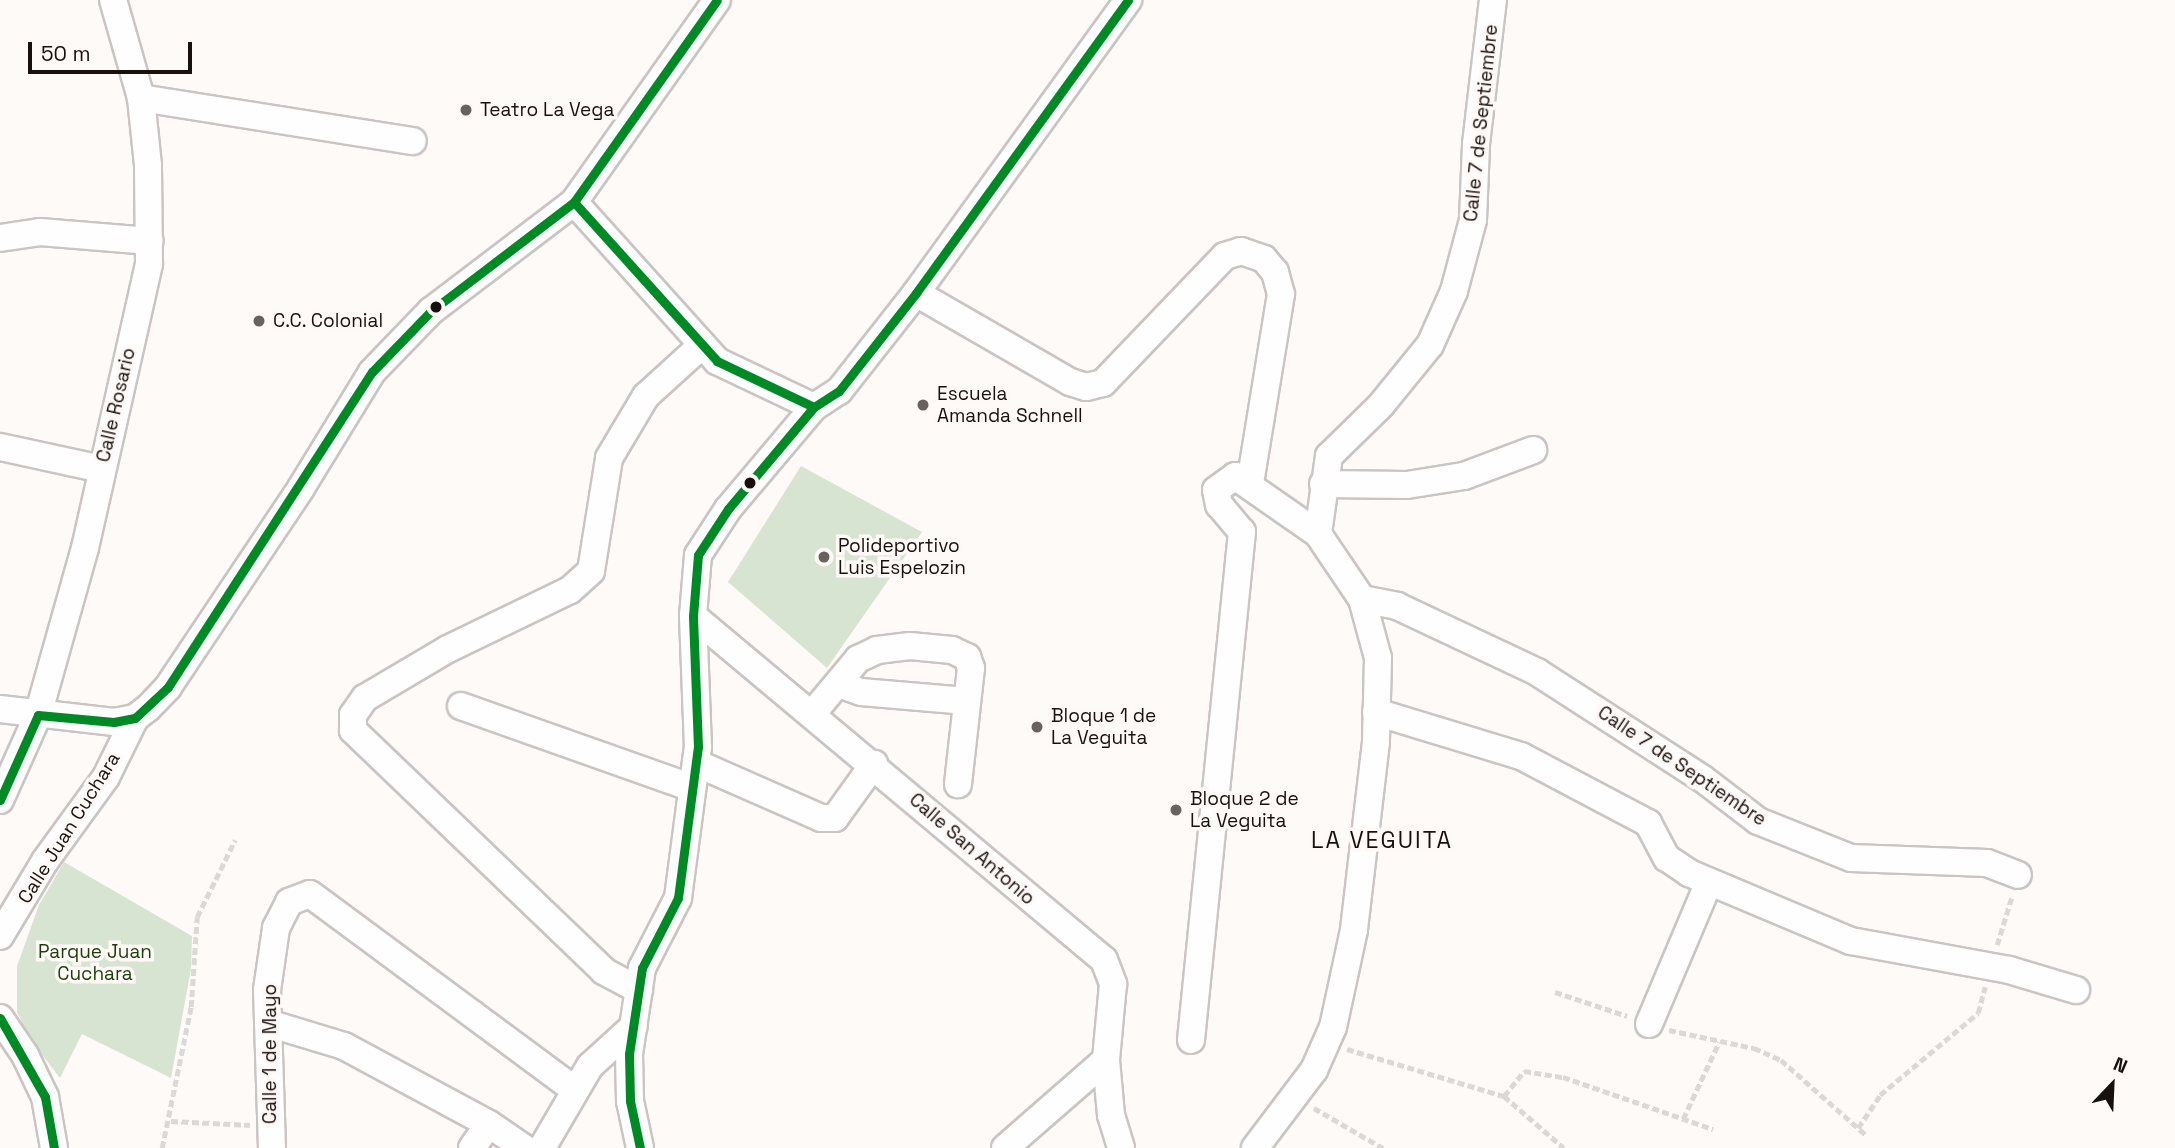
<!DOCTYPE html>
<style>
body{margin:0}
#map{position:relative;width:2175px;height:1148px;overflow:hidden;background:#fdfaf8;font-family:"Space Grotesk",sans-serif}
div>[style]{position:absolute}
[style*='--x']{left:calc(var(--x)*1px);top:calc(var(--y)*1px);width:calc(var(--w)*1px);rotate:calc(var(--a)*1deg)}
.green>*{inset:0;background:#d7e4d1}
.path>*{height:4.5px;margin-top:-2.25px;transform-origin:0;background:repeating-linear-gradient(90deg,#dad9d8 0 7px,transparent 0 10.5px)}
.roads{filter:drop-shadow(2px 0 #cac4c2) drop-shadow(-2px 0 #cac4c2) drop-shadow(0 2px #cac4c2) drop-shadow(0 -2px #cac4c2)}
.minor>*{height:26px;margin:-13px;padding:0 13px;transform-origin:13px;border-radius:13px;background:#fffefe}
.bus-1>*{height:9px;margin:-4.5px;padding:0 4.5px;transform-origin:4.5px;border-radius:4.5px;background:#008a26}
.dots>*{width:19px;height:19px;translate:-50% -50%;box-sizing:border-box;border:4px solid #fef9f7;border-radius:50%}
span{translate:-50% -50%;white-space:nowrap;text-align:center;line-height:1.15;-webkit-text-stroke:7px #fef9f7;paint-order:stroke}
.poi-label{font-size:19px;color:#18100d}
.left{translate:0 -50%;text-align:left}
.street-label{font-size:19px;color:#18100d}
.park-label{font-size:19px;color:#193e0c}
.quarter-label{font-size:23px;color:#18100d;letter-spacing:2px}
.north{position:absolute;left:2077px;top:1050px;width:70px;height:70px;-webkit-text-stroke:5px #fef9f7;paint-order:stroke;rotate:23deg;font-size:19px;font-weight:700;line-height:28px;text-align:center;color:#18100d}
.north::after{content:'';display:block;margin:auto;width:24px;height:32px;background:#18100d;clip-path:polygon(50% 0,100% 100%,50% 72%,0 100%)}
.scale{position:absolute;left:28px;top:42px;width:164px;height:32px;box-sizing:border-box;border:4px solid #18100d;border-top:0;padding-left:9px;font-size:21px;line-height:24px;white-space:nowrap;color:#18100d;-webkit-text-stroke:5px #fef9f7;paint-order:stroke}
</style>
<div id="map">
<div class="green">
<i style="clip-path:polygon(801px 466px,922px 532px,827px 668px,728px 582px)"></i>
<i style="clip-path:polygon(64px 862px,192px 936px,191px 969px,171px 1078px,82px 1034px,60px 1078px,30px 1039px,17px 1012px,17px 966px,39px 905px)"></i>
</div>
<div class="path">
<i style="--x:1997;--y:945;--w:51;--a:-73"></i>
<i style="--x:1555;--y:992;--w:76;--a:18.4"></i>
<i style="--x:1669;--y:1030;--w:87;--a:12"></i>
<i style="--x:1754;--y:1048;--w:30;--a:24"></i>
<i style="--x:1781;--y:1060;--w:113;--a:41.4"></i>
<i style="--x:1347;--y:1049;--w:164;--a:16.7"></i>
<i style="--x:1504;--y:1096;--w:32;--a:-51"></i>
<i style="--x:1524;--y:1071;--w:39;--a:9"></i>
<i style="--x:1563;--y:1077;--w:159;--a:19.1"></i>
<i style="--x:1504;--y:1096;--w:79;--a:40.9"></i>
<i style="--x:1314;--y:1108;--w:80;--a:30.1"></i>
<i style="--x:1683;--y:1119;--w:85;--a:-64.9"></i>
<i style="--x:171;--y:1121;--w:79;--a:2.9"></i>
<i style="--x:1858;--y:1128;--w:40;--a:-56"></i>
<i style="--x:1880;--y:1095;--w:128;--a:-39.9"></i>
<i style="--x:1978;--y:1013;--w:27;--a:-75"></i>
<i style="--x:162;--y:1148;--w:144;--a:-78.4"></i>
<i style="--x:191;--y:1007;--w:90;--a:-86.2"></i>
<i style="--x:197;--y:917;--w:86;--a:-63.7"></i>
</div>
<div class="roads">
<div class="minor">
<i style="--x:141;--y:98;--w:275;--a:9"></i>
<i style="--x:574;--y:202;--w:214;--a:48"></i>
<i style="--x:717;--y:361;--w:107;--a:25.4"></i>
<i style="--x:0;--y:238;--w:40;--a:-8.5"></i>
<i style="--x:40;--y:232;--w:110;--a:4.7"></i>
<i style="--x:916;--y:293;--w:178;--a:30"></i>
<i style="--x:1070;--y:382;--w:17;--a:17"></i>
<i style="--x:1086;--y:387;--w:17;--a:-13"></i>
<i style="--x:1103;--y:383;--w:176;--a:-46.2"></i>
<i style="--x:1225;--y:256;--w:17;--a:-17"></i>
<i style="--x:1241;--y:251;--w:24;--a:19"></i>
<i style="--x:1264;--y:259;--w:17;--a:50"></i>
<i style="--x:1275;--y:272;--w:23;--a:75"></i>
<i style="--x:1281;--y:294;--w:193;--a:99.3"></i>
<i style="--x:0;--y:447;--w:104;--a:12.2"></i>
<i style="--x:1323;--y:484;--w:84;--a:0.7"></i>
<i style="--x:1407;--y:485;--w:58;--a:-9"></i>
<i style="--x:1464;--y:476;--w:74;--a:-20.6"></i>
<i style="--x:1318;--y:534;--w:79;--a:-82"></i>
<i style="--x:1329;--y:456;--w:73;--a:-44.4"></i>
<i style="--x:1381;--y:405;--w:77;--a:-50.8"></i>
<i style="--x:1430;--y:345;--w:59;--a:-66"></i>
<i style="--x:1454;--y:291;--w:73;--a:-75"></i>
<i style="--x:1473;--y:220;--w:76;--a:-87.7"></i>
<i style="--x:1476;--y:144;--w:145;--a:-83.3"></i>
<i style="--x:1362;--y:599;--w:36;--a:11"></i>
<i style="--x:1397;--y:606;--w:155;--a:25.2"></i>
<i style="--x:1537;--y:672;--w:197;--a:32.8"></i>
<i style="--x:1703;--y:779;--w:69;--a:37.4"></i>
<i style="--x:1758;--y:821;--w:100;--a:21.7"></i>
<i style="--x:1851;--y:858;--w:136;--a:2.1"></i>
<i style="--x:1987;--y:863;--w:33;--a:21"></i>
<i style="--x:693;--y:616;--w:536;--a:39.93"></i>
<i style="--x:1104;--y:960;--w:26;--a:69"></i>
<i style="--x:1113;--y:984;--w:76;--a:95.3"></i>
<i style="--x:1106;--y:1060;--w:55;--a:84.8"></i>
<i style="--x:1111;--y:1115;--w:34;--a:73"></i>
<i style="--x:839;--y:684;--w:23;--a:20"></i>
<i style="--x:861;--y:692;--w:106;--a:4.9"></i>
<i style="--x:461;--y:706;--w:245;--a:19.5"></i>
<i style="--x:0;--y:709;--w:115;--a:6.5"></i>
<i style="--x:114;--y:722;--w:21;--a:-11"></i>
<i style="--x:135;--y:718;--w:16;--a:-38"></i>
<i style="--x:148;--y:708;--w:29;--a:-46"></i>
<i style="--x:168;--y:687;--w:239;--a:-56.2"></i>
<i style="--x:301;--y:488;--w:136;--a:-58.5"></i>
<i style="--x:372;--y:372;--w:85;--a:-46"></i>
<i style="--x:431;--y:311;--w:180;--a:-37.3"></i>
<i style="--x:574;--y:202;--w:247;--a:-54.7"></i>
<i style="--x:1376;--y:712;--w:152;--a:16.9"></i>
<i style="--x:1521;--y:756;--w:144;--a:27.8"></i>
<i style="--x:1648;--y:823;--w:40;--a:62"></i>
<i style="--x:1667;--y:858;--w:27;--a:34"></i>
<i style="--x:1689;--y:873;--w:176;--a:22.8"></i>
<i style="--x:1851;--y:941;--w:161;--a:10.4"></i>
<i style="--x:2009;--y:970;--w:70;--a:16.6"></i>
<i style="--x:812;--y:714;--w:72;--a:-50.1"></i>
<i style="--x:858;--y:659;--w:21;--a:-25"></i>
<i style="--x:877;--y:650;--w:33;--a:-7"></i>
<i style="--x:910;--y:646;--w:42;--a:5.4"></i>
<i style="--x:952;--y:650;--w:17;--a:25"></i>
<i style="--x:967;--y:657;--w:12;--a:70"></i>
<i style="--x:971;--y:668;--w:117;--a:96.4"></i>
<i style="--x:696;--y:763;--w:137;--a:23.7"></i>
<i style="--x:821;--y:818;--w:14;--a:0"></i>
<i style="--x:835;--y:818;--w:67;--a:-54.2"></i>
<i style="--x:0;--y:800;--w:93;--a:-65.9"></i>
<i style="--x:38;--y:715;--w:173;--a:-74.3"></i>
<i style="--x:85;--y:548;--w:292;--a:-77.3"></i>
<i style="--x:149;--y:263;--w:98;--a:-90.6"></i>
<i style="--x:148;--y:165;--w:67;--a:-96"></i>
<i style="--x:141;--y:98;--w:102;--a:-105.9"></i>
<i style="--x:0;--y:936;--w:87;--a:-59"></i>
<i style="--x:45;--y:861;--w:104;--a:-54"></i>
<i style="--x:106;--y:777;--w:66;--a:-63.8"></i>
<i style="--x:639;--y:990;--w:40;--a:-152"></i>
<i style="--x:604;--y:971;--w:348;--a:-136.2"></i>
<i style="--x:353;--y:730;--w:15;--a:-90"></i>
<i style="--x:353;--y:715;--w:21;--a:-55"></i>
<i style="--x:365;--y:698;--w:96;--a:-30.6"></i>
<i style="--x:448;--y:649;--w:136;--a:-25.8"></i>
<i style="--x:570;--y:590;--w:28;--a:-42"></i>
<i style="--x:591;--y:571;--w:114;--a:-80.9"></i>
<i style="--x:609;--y:458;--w:72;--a:-59.2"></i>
<i style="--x:646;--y:396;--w:76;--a:-42.3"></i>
<i style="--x:0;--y:1018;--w:45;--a:56"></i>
<i style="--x:25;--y:1055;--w:47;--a:64.5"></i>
<i style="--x:45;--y:1097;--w:52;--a:80"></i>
<i style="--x:268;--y:1023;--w:79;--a:16.8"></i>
<i style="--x:344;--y:1046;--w:165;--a:28.3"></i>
<i style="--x:489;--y:1124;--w:42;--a:34.4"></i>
<i style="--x:1649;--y:1024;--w:154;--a:-67.1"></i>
<i style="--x:1191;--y:1040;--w:511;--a:-84.27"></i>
<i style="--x:1242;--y:532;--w:35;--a:-130"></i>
<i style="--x:1219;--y:505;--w:15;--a:-101"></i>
<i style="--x:1216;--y:490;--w:24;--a:-36"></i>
<i style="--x:1235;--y:476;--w:101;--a:34.9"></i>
<i style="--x:1318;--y:534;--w:78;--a:55.9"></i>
<i style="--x:1362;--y:599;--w:61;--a:74.8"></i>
<i style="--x:1378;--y:658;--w:84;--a:91.4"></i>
<i style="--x:1376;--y:742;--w:189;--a:96.7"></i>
<i style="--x:1354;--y:930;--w:99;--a:102.2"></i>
<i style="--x:1333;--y:1027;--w:47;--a:113.8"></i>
<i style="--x:1314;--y:1070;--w:98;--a:127.1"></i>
<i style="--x:272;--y:1148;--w:158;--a:-91.8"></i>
<i style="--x:267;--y:990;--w:63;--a:-81.7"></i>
<i style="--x:276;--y:928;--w:29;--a:-63"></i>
<i style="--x:289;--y:902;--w:22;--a:-21"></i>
<i style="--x:310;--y:894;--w:330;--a:36.5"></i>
<i style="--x:472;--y:1148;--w:29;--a:-55"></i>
<i style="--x:542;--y:1148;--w:95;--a:-59.7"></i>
<i style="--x:590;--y:1066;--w:59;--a:-42.3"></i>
<i style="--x:640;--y:1148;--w:48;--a:-102"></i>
<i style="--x:630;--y:1101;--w:47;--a:-91.2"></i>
<i style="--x:629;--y:1054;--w:87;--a:-81.4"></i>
<i style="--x:642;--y:968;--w:79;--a:-62.8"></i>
<i style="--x:678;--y:898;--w:152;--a:-82.5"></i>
<i style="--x:698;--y:747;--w:131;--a:-92.2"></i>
<i style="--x:693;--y:616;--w:61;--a:-85.3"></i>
<i style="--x:698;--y:555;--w:55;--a:-56.9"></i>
<i style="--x:728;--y:509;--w:133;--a:-49.9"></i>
<i style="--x:814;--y:407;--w:30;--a:-33"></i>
<i style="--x:839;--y:391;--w:125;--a:-51.8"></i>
<i style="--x:916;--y:293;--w:362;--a:-54.1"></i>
<i style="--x:1005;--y:1148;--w:134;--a:-41.1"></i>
</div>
</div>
<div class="bus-1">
<i style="--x:574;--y:202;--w:214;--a:48"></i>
<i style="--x:717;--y:361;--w:107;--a:25.4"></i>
<i style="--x:0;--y:800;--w:93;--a:-65.9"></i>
<i style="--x:38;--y:715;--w:76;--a:5.3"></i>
<i style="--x:114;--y:722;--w:21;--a:-11"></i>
<i style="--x:135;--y:718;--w:45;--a:-43.2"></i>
<i style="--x:168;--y:687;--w:375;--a:-57.1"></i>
<i style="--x:372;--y:372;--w:85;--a:-46"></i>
<i style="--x:431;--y:311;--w:180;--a:-37.3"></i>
<i style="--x:574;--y:202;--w:247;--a:-54.7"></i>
<i style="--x:0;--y:1018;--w:91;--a:60.3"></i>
<i style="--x:45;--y:1097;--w:52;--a:80"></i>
<i style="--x:640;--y:1148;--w:48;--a:-102"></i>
<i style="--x:630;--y:1101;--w:47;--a:-91.2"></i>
<i style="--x:629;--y:1054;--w:87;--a:-81.4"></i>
<i style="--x:642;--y:968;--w:79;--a:-62.8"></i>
<i style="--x:678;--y:898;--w:152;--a:-82.5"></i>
<i style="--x:698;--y:747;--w:131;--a:-92.2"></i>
<i style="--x:693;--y:616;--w:61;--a:-85.3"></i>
<i style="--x:698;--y:555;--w:55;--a:-56.9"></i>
<i style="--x:728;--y:509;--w:133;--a:-49.9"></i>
<i style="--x:814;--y:407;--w:30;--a:-33"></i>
<i style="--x:839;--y:391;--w:125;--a:-51.8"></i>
<i style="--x:916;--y:293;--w:362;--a:-54.1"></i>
</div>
<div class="dots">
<i style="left:466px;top:110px;background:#68625f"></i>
<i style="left:436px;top:307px;background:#18100d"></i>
<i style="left:259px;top:321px;background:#68625f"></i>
<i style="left:923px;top:405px;background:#68625f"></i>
<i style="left:750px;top:483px;background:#18100d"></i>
<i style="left:824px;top:557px;background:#68625f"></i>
<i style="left:1037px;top:727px;background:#68625f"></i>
<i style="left:1176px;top:810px;background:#68625f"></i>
</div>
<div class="poi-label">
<span class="left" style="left:480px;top:110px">Teatro La Vega</span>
<span class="left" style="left:273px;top:321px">C.C. Colonial</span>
<span class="left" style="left:937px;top:405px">Escuela<br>Amanda Schnell</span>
<span class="left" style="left:838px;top:557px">Polideportivo<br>Luis Espelozin</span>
<span class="left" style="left:1051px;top:727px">Bloque 1 de<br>La Veguita</span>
<span class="left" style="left:1190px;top:810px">Bloque 2 de<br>La Veguita</span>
</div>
<div class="street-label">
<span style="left:1481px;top:123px;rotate:-84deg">Calle 7 de Septiembre</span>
<span style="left:116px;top:405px;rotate:-77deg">Calle Rosario</span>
<span style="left:1682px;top:766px;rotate:34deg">Calle 7 de Septiembre</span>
<span style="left:69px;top:828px;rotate:-58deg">Calle Juan Cuchara</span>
<span style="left:972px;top:849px;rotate:41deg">Calle San Antonio</span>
<span style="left:270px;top:1054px;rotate:-90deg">Calle 1 de Mayo</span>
</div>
<div class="park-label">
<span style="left:95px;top:963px">Parque Juan<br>Cuchara</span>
</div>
<div class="quarter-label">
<span style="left:1382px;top:840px">LA VEGUITA</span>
</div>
<div class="north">N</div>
<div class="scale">50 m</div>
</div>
